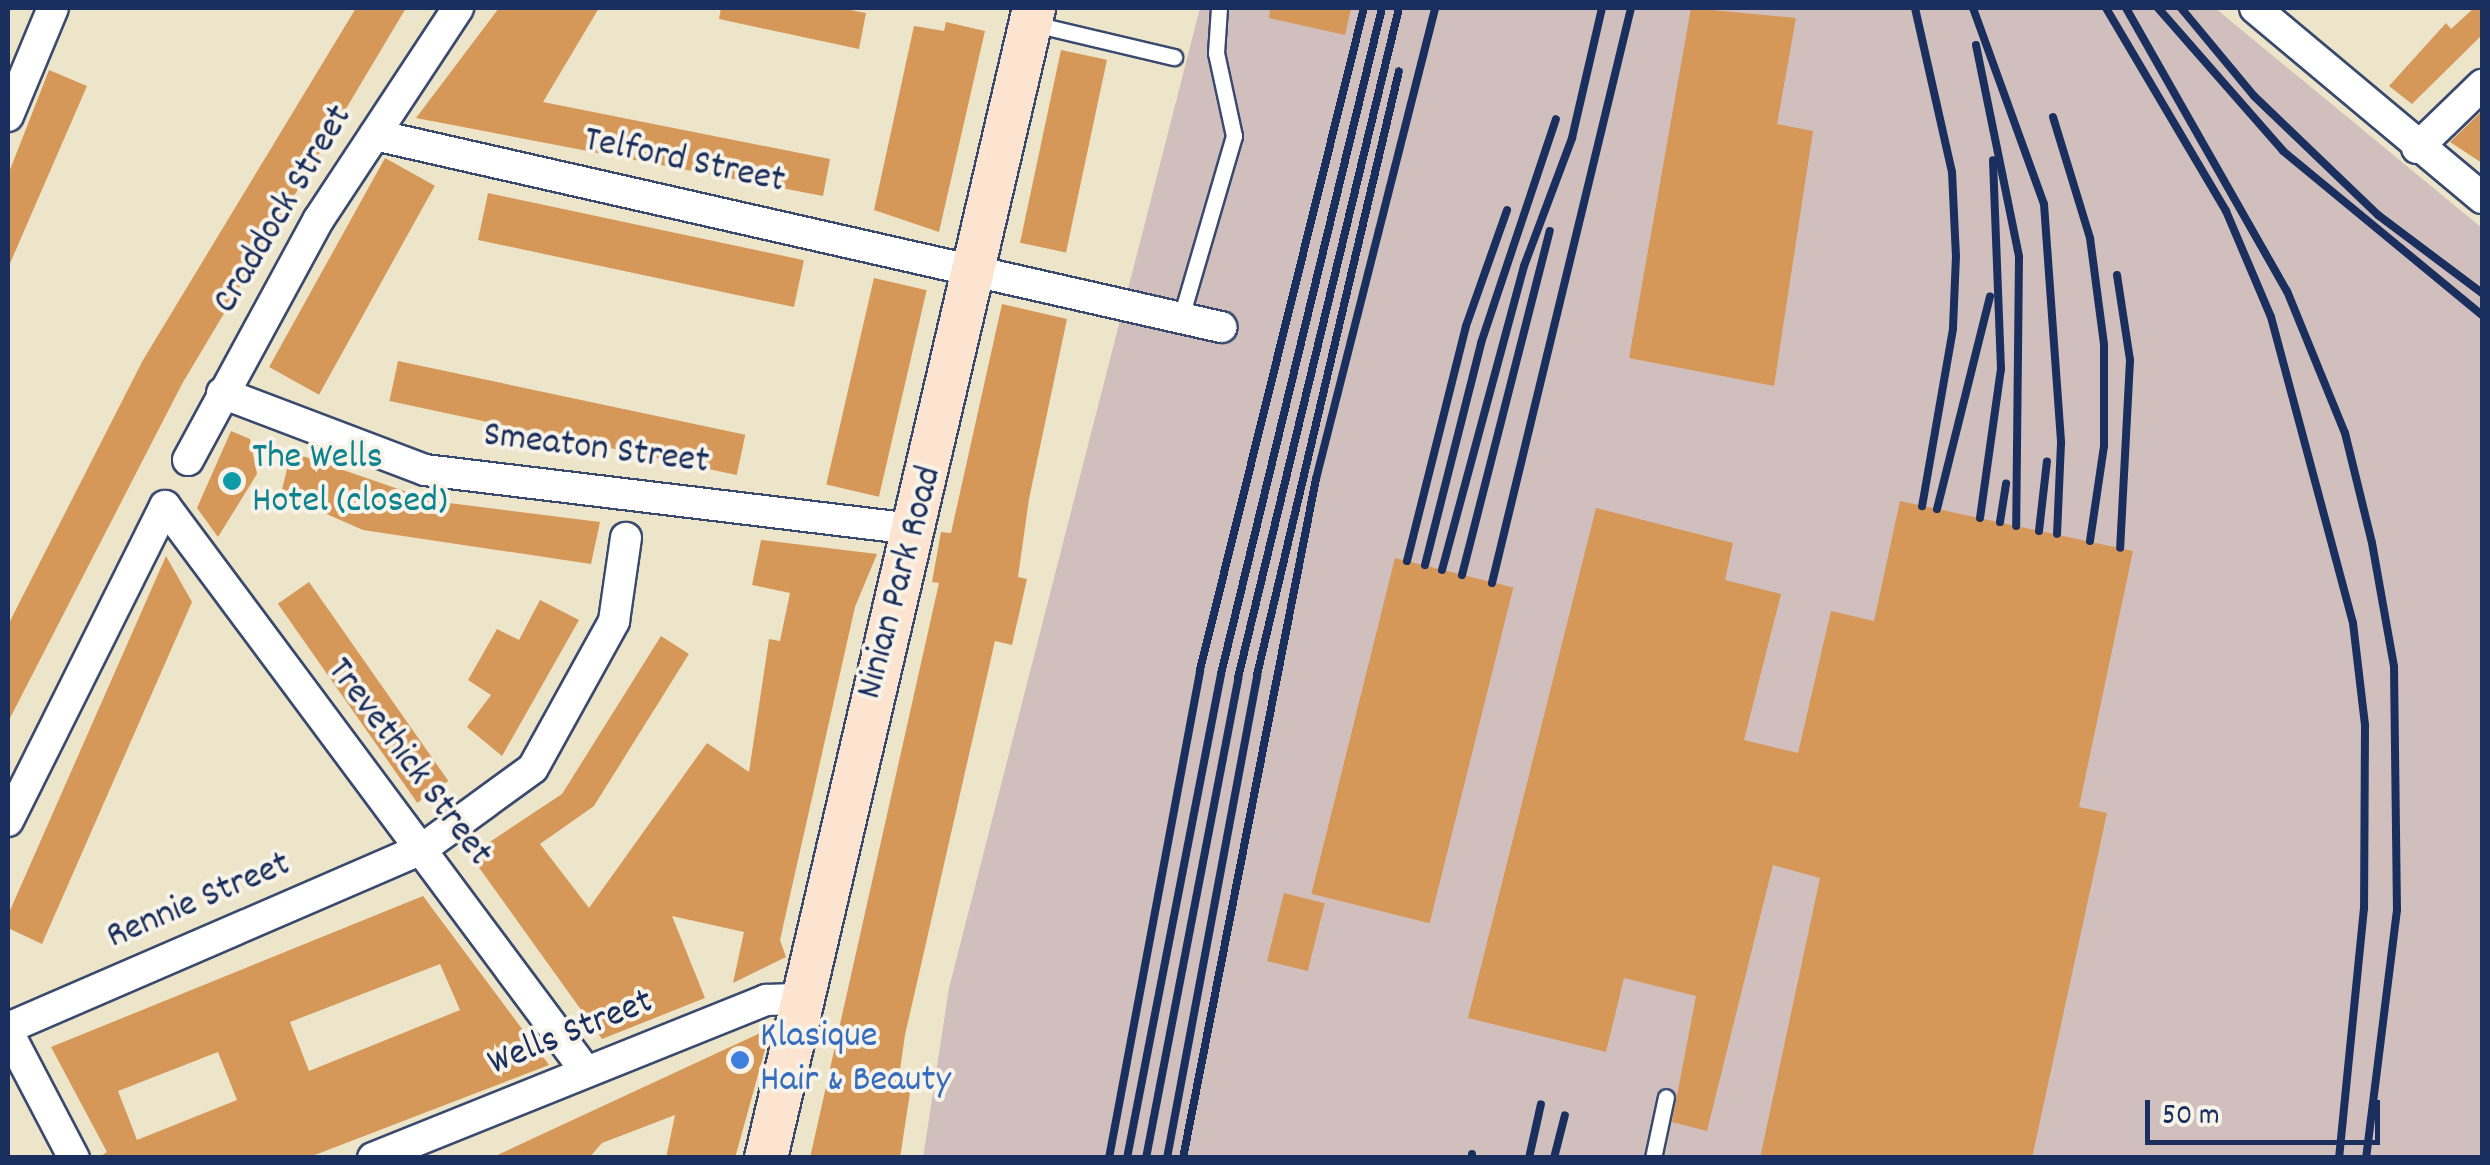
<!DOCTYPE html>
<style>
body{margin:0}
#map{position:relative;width:2490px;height:1165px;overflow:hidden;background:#ede5c9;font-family:Dekko,sans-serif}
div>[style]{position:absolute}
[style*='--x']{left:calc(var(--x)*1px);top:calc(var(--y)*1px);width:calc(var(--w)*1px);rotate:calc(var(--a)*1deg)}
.industrial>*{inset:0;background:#d1bfbe}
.building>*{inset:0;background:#d69859;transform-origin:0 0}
.roads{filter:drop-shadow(2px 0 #3a4a6e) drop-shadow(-2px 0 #3a4a6e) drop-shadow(0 2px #3a4a6e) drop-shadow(0 -2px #3a4a6e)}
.lane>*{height:15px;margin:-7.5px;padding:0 7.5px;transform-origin:7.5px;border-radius:7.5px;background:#fff}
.street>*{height:30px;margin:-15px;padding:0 15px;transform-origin:15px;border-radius:15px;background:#fff}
.secondary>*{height:42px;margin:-21px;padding:0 21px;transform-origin:21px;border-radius:21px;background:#fde4d1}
.rail>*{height:8px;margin:-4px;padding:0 4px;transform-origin:4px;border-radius:4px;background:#1b2f5e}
.dots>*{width:28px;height:28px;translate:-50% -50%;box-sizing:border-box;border:5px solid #f7f3e8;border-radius:50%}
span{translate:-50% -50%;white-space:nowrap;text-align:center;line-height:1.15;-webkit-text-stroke:8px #f7f3e8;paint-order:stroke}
.street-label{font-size:38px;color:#1b2f5e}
.culture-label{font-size:38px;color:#0d838f}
.left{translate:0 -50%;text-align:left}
.shop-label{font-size:38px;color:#366cbe}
.frame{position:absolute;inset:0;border:10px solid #1b2f5e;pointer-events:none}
.scale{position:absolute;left:2145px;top:1100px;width:235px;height:45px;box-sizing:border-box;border:5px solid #1b2f5e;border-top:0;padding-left:12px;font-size:30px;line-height:35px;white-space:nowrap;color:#1b2f5e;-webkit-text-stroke:8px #f7f3e8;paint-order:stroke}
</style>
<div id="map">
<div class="industrial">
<i style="clip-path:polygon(1200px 8px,2215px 8px,2482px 228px,2482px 1157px,923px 1158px,949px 988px)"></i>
</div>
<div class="building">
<i style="clip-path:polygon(356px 8px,406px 8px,182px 384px,8px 722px,8px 625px,143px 360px)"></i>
<i style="clip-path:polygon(499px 8px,599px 8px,543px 102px,830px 159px,823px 196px,416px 118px)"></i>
<i style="clip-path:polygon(721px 8px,840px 8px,866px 13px,859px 49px,719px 19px)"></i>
<i style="clip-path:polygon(1270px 8px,1351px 8px,1345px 35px,1269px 18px)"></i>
<i style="clip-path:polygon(1691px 8px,1796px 18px,1777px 124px,1813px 131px,1774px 386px,1629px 358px)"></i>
<i style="clip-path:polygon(2474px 8px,2482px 8px,2482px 35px,2412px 104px,2389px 86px,2446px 23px,2451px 29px)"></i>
<i style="clip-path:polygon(946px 22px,985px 31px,939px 232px,874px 210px,914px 26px,944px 31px)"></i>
<i style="left:1061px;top:50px;width:47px;height:197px;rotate:12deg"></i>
<i style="clip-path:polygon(49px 70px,87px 86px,8px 268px,8px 175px)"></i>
<i style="clip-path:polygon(2482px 111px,2482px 163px,2450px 142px)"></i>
<i style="left:385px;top:158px;width:57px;height:239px;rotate:29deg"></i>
<i style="left:488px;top:193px;width:323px;height:48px;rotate:12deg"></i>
<i style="left:874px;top:278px;width:54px;height:212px;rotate:13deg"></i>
<i style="clip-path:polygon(1002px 304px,1067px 319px,1029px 499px,1018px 577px,1027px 579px,1012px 645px,995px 641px,905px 1035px,898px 1083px,911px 1086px,900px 1158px,810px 1158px,939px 583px,932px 582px,941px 532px,951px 533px)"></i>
<i style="left:398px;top:361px;width:355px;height:41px;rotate:12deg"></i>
<i style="clip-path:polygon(231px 431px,250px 439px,257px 474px,218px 537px,197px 508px)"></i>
<i style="clip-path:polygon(291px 452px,433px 501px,600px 522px,591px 564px,363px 530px,281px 494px)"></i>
<i style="clip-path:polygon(1900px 501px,2133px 551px,2079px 807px,2107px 813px,2032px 1158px,1760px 1158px,1820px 878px,1773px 865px,1707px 1131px,1672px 1122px,1696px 996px,1624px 978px,1606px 1052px,1468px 1018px,1596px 508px,1733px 543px,1725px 580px,1781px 594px,1744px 740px,1798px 753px,1831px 611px,1874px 621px)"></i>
<i style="clip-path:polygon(761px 540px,877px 554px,855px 607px,780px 940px,786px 957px,733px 983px,744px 932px,672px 916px,705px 998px,602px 1039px,470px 855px,562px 794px,661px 636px,689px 654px,594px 806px,540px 844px,589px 908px,707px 743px,749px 772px,769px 639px,780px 641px,790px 593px,752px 585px)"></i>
<i style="clip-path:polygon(166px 556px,192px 602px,42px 944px,8px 928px,8px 915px)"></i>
<i style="left:1395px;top:558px;width:122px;height:346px;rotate:14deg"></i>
<i style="left:309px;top:582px;width:243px;height:38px;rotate:55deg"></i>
<i style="clip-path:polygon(540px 600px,579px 620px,502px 756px,467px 727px,491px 695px,468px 680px,497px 629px,519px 640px)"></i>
<i style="left:1284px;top:893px;width:42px;height:70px;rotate:14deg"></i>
<i style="clip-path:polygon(evenodd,423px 896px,549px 1065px,307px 1158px,98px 1158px,107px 1152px,51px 1047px,423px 896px,440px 964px,460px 1010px,309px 1071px,290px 1022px,440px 964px,423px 896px,218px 1052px,237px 1100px,137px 1140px,118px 1091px,218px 1052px)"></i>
<i style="clip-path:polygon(771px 1028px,735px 1158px,666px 1158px,675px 1115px,602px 1143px,589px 1158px,491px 1158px)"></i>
</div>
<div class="roads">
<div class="lane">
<i style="--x:1034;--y:24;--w:144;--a:13.3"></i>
<i style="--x:1181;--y:317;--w:189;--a:-73.7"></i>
<i style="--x:1234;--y:136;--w:85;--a:-102.2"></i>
<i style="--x:1216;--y:53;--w:45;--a:-86.2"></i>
<i style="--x:1653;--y:1158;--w:62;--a:-78"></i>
</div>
<div class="street">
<i style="--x:2255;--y:8;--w:296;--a:39.9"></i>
<i style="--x:8;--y:116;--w:117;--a:-67.4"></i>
<i style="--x:375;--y:135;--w:868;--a:12.79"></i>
<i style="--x:2417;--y:148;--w:91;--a:-44.1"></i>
<i style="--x:222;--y:393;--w:217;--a:20.8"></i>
<i style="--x:425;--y:470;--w:493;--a:6.9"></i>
<i style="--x:188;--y:460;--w:274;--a:-61.5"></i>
<i style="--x:319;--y:219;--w:253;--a:-56.6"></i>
<i style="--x:8;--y:821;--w:352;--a:-63.5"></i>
<i style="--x:165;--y:506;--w:703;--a:53.33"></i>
<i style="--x:8;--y:1028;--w:451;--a:-23.4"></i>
<i style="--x:422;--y:849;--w:137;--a:-36.1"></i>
<i style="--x:533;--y:768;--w:168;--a:-61.1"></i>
<i style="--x:614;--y:621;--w:84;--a:-81.8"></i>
<i style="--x:8;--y:1032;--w:142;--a:62.4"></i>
<i style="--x:373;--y:1158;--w:424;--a:-21.9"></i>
<i style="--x:766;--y:1000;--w:36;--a:-2"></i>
</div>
<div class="secondary">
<i style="--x:766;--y:1158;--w:1181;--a:-76.88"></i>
</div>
</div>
<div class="rail">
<i style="--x:1915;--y:8;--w:168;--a:77.3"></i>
<i style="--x:1952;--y:172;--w:84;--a:87.3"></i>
<i style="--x:1956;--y:256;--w:73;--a:92.4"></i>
<i style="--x:1953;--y:329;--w:180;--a:99.9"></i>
<i style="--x:1973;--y:8;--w:208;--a:70.1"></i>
<i style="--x:2044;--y:204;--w:240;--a:85.9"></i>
<i style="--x:2061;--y:443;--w:91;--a:92.5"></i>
<i style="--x:2106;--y:8;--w:236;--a:59.4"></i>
<i style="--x:2226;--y:211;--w:115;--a:67"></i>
<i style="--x:2271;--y:317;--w:317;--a:75"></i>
<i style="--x:2353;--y:623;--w:103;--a:83.3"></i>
<i style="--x:2365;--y:725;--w:183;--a:90.3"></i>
<i style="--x:2364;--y:908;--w:251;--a:95.7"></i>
<i style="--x:2126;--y:8;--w:326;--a:60.4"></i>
<i style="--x:2287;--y:291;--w:153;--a:67.8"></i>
<i style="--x:2345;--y:433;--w:113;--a:76.2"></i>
<i style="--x:2372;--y:543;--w:126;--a:79.9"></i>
<i style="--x:2394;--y:667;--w:243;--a:89.3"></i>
<i style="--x:2397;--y:910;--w:250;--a:97.1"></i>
<i style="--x:2158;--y:8;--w:190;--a:48.8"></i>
<i style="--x:2283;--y:151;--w:258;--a:39.5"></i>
<i style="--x:2181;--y:8;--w:114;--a:50.3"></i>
<i style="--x:2254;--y:96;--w:172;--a:43.8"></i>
<i style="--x:2378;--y:215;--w:130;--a:36.9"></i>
<i style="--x:1976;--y:45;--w:216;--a:78.5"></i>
<i style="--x:2019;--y:257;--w:269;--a:90.6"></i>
<i style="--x:2053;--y:117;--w:127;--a:73"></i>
<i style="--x:2090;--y:238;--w:108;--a:82.5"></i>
<i style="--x:2104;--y:345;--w:101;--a:90"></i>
<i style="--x:2104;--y:446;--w:96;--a:98.4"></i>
<i style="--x:2117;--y:275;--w:86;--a:81.3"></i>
<i style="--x:2130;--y:360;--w:188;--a:93"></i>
<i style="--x:1937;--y:509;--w:219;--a:-76"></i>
<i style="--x:1980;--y:518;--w:150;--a:-82"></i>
<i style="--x:2001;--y:369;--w:209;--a:-92.2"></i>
<i style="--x:2000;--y:522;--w:39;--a:-81"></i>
<i style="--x:2039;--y:531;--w:70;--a:-83.5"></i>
<i style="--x:1407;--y:561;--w:242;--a:-75.9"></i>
<i style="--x:1466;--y:326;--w:123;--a:-70.5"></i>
<i style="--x:1425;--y:565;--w:229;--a:-75.8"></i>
<i style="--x:1481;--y:343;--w:236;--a:-71.5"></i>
<i style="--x:1442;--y:570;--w:315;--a:-74.9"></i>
<i style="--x:1524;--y:266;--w:137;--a:-69.4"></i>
<i style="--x:1572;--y:138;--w:133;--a:-77"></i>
<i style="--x:1462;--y:575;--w:355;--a:-75.7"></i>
<i style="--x:1492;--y:583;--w:592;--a:-76.41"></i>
<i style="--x:1109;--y:1158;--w:496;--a:-79.4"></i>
<i style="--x:1200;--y:670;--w:682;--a:-76.09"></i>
<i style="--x:1127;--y:1158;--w:493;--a:-79"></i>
<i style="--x:1221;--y:674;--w:685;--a:-76.41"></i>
<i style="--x:1146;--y:1158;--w:489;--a:-79.1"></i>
<i style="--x:1238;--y:678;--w:689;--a:-76.49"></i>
<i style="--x:1167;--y:1158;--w:491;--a:-79.4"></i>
<i style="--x:1257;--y:675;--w:620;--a:-76.77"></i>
<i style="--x:1183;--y:1158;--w:692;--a:-78.92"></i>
<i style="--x:1316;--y:479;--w:486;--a:-75.8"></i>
<i style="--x:1472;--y:1158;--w:4;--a:-90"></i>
<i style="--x:1529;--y:1158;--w:55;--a:-77.5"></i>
<i style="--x:1554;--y:1158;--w:44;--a:-75.7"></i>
</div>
<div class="dots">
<i style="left:232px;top:481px;background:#0f9aa8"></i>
<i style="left:740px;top:1060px;background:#3f7fe0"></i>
</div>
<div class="street-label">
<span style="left:684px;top:162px;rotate:12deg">Telford Street</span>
<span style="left:284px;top:210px;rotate:-59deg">Craddock Street</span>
<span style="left:596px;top:450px;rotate:7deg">Smeaton Street</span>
<span style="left:901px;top:583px;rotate:-75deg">Ninian Park Road</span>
<span style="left:408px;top:763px;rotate:53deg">Trevethick Street</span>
<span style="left:199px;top:902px;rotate:-23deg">Rennie Street</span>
<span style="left:571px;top:1034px;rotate:-22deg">Wells Street</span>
</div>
<div class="culture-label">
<span class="left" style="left:252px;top:481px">The Wells<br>Hotel (closed)</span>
</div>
<div class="shop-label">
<span class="left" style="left:760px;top:1060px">Klasique<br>Hair &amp; Beauty</span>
</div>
<div class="frame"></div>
<div class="scale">50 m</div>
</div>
